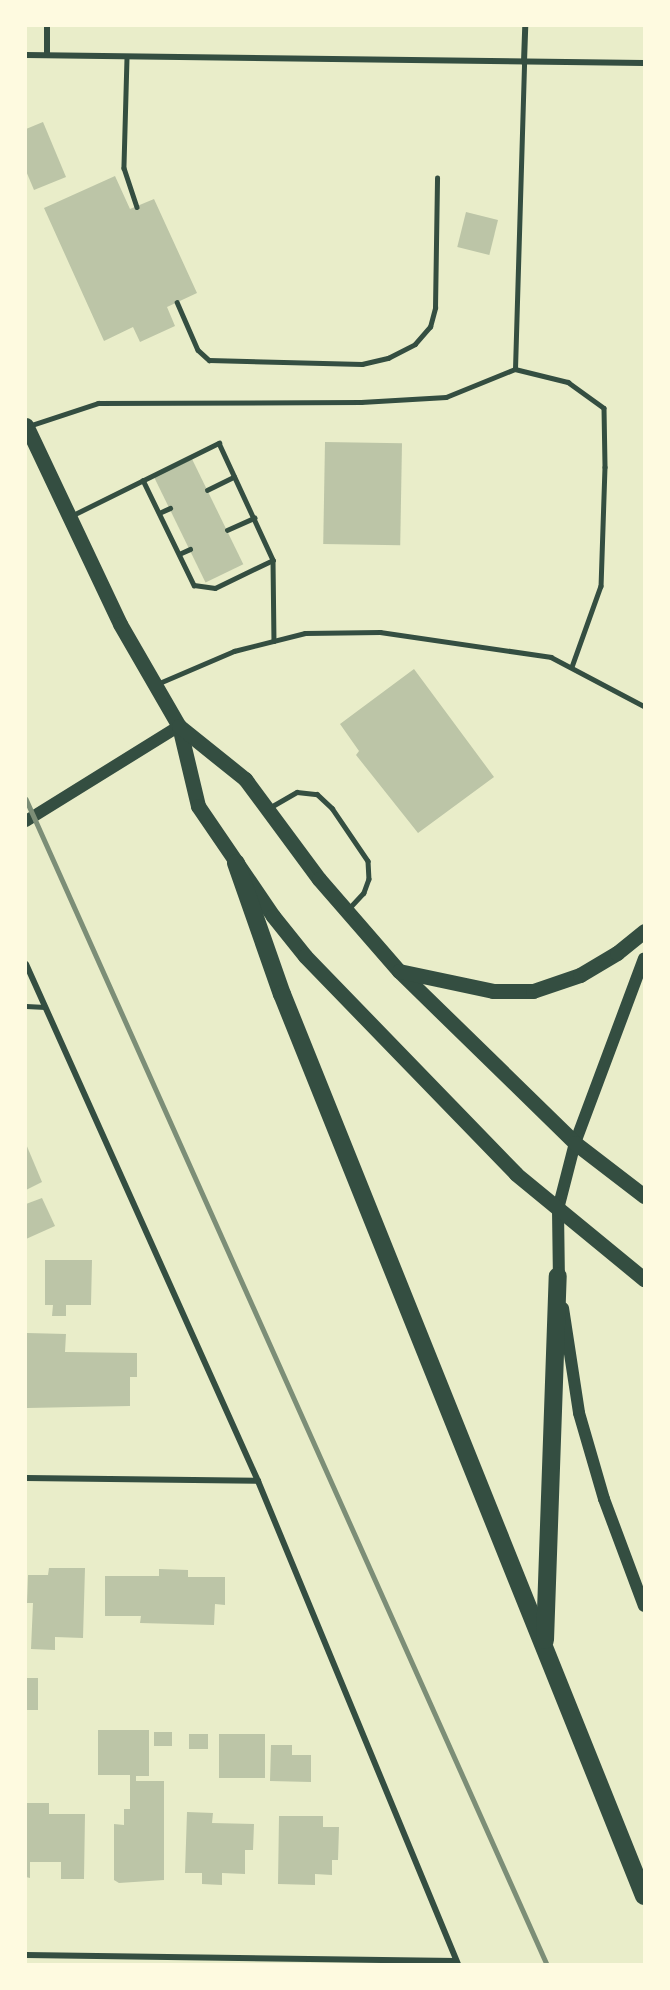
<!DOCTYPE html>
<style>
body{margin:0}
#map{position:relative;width:670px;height:1990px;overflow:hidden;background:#e9edc9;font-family:Quicksand,sans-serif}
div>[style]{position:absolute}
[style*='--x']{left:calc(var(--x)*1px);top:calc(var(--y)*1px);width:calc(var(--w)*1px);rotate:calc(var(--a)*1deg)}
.building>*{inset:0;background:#bcc5a7;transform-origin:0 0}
.service>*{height:4.5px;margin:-2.25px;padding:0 2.25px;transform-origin:2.25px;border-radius:2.25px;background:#344e41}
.minor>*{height:6px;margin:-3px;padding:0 3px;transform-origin:3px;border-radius:3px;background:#344e41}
.secondary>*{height:12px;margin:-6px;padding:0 6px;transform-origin:6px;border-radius:6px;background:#344e41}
.primary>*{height:15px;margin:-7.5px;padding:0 7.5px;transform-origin:7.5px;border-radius:7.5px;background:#344e41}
.motorway>*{height:18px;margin:-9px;padding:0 9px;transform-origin:9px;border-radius:9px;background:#344e41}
.rail>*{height:4.5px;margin:-2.25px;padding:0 2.25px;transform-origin:2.25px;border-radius:2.25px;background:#7c8e77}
span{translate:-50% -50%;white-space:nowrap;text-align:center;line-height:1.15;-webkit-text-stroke:6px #fefae0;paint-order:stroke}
.frame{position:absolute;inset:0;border:27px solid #fefae0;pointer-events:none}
</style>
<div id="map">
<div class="building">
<i style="clip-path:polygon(43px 122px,66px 177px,34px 190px,26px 171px,26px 129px)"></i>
<i style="clip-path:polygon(115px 176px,130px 209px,154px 199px,197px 293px,167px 307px,175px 326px,140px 342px,133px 327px,104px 341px,44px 208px)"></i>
<i style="left:466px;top:212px;width:33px;height:36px;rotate:14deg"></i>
<i style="left:325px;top:442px;width:77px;height:102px;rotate:1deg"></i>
<i style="left:192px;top:459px;width:117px;height:42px;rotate:64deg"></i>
<i style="clip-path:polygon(414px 669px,494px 777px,418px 833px,356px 755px,359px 751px,340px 724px)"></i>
<i style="clip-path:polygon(26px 1144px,42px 1182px,26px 1190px)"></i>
<i style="clip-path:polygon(42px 1198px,55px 1226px,26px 1239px,26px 1204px)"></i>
<i style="clip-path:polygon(45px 1260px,92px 1260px,91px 1305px,66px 1305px,66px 1316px,52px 1316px,53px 1305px,45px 1305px)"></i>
<i style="clip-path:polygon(27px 1333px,66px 1334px,65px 1352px,137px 1353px,137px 1377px,130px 1377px,130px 1406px,27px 1408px)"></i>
<i style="clip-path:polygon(49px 1568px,85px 1568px,83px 1638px,55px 1637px,55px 1650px,31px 1649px,33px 1603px,27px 1603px,28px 1575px,48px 1575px)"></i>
<i style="clip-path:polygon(159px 1569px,188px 1570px,188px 1577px,225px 1577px,225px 1605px,215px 1604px,214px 1625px,140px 1623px,141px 1616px,105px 1616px,105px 1576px,159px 1576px)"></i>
<i style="left:26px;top:1678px;width:12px;height:32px"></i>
<i style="clip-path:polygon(98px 1730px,149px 1730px,149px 1776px,136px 1776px,136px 1781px,164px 1781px,164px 1880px,119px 1883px,114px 1880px,114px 1824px,124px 1825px,124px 1809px,130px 1809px,130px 1775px,98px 1775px)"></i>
<i style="left:154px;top:1732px;width:18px;height:14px"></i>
<i style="left:189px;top:1734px;width:19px;height:15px"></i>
<i style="left:219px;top:1734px;width:46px;height:44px"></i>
<i style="clip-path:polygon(271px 1745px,292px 1745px,292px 1755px,311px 1755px,311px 1782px,270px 1781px)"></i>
<i style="clip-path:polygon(26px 1803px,49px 1803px,49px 1814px,85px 1814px,84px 1879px,61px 1879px,61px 1862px,30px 1862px,30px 1878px,26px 1877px)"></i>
<i style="clip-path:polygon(187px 1812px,213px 1813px,212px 1823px,254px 1824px,253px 1850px,245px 1850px,245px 1874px,222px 1873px,222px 1885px,202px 1884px,202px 1873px,185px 1873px)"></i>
<i style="clip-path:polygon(279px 1816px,323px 1816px,323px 1827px,339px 1827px,338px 1860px,332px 1860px,332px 1875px,315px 1874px,315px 1885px,278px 1884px)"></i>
</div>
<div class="service">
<i style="--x:127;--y:58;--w:110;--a:91.6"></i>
<i style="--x:124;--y:168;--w:41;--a:71.6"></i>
<i style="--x:177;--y:302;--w:52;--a:66.4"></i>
<i style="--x:198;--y:350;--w:15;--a:42"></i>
<i style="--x:209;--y:360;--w:153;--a:1.5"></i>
<i style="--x:362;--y:364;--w:27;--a:-13"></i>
<i style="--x:388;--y:358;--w:30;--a:-27"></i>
<i style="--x:415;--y:344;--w:23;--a:-49"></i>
<i style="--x:430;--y:327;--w:20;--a:-75"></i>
<i style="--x:435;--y:308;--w:130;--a:-89.1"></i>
<i style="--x:515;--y:369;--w:307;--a:-88.3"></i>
<i style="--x:29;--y:426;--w:73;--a:-18.4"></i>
<i style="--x:98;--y:403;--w:263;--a:-0.2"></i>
<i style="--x:361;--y:402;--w:85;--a:-3.4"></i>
<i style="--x:446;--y:397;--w:74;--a:-22.1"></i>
<i style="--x:515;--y:369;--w:55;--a:13.8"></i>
<i style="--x:568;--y:382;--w:44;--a:35.8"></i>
<i style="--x:604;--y:408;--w:59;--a:89"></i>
<i style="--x:605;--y:467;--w:119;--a:91.9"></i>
<i style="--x:601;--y:586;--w:86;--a:109.7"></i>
<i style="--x:143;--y:480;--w:117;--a:64.1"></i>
<i style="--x:194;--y:585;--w:21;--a:8"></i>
<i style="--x:215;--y:588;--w:64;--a:-25.8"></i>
<i style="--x:207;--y:490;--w:30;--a:-26"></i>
<i style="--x:159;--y:513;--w:12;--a:-24"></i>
<i style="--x:73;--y:515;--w:163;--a:-26.3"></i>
<i style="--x:219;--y:443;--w:129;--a:65.2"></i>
<i style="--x:273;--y:560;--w:81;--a:89.3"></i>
<i style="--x:227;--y:530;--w:30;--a:-24"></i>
<i style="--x:179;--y:554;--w:12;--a:-24"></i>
<i style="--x:157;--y:684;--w:84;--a:-23.2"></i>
<i style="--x:234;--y:651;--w:73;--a:-14.2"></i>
<i style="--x:305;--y:633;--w:75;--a:-0.8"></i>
<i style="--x:380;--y:632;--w:173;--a:8.3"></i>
<i style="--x:551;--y:657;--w:105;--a:27.8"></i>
<i style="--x:269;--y:808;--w:32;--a:-30"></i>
<i style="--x:297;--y:792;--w:20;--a:6"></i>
<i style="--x:317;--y:794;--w:21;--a:43"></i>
<i style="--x:332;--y:808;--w:64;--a:55.8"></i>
<i style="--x:368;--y:861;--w:18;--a:87"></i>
<i style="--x:369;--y:879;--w:15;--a:110"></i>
<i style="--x:364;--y:893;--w:22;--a:133"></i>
<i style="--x:26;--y:1006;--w:19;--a:3"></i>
</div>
<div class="minor">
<i style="--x:26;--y:55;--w:618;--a:0.74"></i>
<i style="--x:47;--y:55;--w:29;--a:-90"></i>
<i style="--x:524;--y:62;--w:36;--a:-88"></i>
<i style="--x:26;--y:964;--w:567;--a:65.83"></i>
<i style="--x:258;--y:1481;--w:523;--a:67.51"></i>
<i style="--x:26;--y:1478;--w:232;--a:0.7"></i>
<i style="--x:26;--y:1955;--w:430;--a:0.8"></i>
</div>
<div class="secondary">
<i style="--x:26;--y:821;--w:180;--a:-31.8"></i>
<i style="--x:559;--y:1282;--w:73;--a:-90.8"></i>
<i style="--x:558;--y:1209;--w:68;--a:-75.6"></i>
<i style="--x:575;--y:1143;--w:197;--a:-69.5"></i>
<i style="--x:563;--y:1308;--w:106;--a:81.3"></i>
<i style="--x:579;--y:1413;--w:90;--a:73.8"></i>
<i style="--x:604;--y:1499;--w:114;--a:69.5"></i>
</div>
<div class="primary">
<i style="--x:26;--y:425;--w:220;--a:64.7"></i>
<i style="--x:120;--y:624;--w:118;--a:60"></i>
<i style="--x:179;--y:726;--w:82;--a:76.6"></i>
<i style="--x:198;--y:806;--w:133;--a:55.7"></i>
<i style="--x:273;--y:916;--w:51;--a:51.3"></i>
<i style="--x:305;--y:956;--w:303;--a:45.9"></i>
<i style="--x:516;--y:1174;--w:166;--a:39.4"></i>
<i style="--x:179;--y:726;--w:85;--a:38.8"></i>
<i style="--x:245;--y:779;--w:124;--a:53.5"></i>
<i style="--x:319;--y:879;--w:122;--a:49"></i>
<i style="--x:399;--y:971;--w:246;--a:44.3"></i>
<i style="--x:575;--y:1143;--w:87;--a:37.5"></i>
<i style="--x:399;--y:971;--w:96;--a:12"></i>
<i style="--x:493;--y:991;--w:40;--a:0"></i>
<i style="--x:533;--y:991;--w:50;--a:-18.8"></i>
<i style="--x:580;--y:975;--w:43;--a:-30.7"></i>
<i style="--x:617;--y:953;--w:35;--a:-39"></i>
</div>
<div class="motorway">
<i style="--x:236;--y:863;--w:139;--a:70.7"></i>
<i style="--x:282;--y:994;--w:972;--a:68.13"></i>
<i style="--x:545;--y:1640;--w:364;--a:-88"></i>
</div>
<div class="rail">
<i style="--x:26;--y:799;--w:1276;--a:65.91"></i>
</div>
<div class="frame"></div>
</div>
